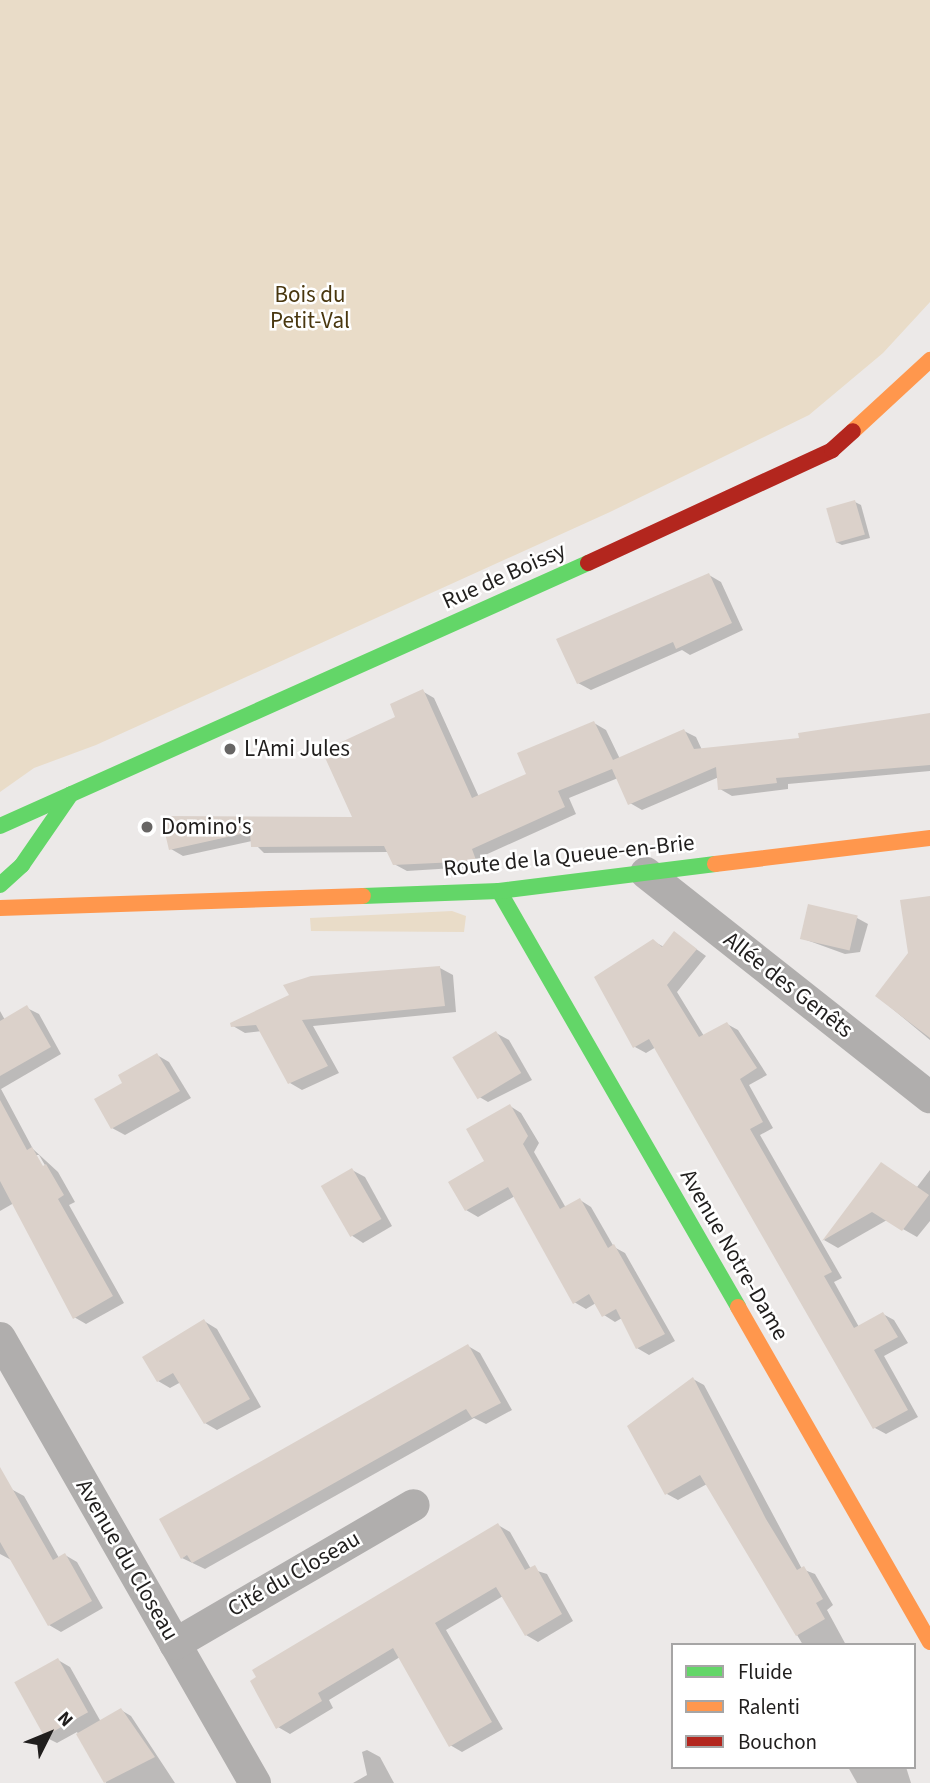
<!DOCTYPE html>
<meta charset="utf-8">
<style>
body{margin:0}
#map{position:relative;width:930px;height:1783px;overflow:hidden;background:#ece9e8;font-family:"Source Sans 3",sans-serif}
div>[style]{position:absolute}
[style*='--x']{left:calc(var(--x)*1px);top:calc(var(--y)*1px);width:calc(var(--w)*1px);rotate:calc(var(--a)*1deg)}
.green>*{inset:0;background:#e9dcc8}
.shadow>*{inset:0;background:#0003}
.building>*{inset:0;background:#dbd1ca;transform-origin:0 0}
.street>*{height:32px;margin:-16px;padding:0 16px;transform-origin:16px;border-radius:16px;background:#b0aead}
.fast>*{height:16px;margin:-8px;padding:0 8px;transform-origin:8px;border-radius:8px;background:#63d668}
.slow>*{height:16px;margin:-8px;padding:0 8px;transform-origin:8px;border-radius:8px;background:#ff974d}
.jam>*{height:16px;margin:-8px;padding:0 8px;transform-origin:8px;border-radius:8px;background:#b3261e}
.dots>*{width:19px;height:19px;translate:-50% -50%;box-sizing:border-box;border:4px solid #fff;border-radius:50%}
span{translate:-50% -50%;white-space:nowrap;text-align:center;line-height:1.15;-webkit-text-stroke:5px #fff;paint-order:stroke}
.park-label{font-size:23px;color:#49370f}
.street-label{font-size:23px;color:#201e1d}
.poi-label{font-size:23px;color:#201e1d}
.left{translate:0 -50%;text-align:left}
.legend{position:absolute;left:671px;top:1643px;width:245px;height:126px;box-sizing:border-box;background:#fff;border:2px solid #a6a5a5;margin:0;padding:9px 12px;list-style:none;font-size:21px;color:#201e1d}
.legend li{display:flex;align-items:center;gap:14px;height:35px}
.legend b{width:35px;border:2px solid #a6a5a5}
.north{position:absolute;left:14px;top:1699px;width:70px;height:70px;-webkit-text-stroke:5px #fff;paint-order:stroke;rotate:47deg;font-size:19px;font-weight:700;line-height:28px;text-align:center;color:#201e1d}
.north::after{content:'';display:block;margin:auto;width:24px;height:32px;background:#201e1d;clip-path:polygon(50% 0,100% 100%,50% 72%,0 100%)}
</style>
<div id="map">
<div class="green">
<i style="clip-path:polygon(0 0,930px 0,930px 302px,883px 353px,809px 415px,610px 512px,96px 745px,34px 768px,0 792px)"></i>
<i style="clip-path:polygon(452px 911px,466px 916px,464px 932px,311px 931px,310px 918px)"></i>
</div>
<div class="shadow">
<i style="clip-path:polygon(855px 502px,861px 505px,870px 538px,842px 545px,836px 542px)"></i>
<i style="clip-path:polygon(709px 575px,721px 582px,743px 630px,690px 655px,682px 650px,591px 690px,578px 683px)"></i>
<i style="clip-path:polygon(422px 691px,434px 698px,479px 797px,529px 775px,594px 723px,606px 730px,620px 759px,684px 731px,696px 737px,702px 750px,801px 740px,930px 716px,930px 771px,788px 784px,788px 789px,732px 796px,720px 789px,719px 777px,642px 810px,630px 803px,618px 778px,569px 798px,576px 814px,483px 856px,486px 866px,407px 871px,394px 864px,389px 852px,264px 853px,252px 841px,183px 856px,171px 849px,163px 818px,354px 819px,397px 717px)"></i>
<i style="clip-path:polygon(857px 918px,868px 924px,860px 952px,845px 954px,801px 938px)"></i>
<i style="clip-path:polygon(674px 933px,706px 956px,677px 992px,704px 1036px,727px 1024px,738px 1030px,767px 1075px,749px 1085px,773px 1128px,760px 1135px,842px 1278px,834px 1282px,859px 1327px,883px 1314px,894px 1320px,908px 1343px,884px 1356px,918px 1417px,886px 1434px,875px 1428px,656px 1047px,646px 1053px,635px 1047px,653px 941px,664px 947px)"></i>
<i style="clip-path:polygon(440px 968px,453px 975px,456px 1012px,313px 1026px,339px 1073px,302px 1090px,290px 1083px,262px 1031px,245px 1033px,233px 1026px)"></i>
<i style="clip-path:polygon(930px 990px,930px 1040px,877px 996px)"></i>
<i style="clip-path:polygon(evenodd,27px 1008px,39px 1014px,61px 1054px,1px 1089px,33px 1149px,58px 1172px,75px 1202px,69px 1205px,124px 1303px,86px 1324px,74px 1317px,14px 1203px,0 1211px,0 1011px,5px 1020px,27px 1008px,35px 1155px,39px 1155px,49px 1172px,46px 1174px,35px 1155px)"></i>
<i style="clip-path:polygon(496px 1033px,509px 1040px,532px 1080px,488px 1102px,476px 1095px)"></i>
<i style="clip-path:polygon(157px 1055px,169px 1062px,191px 1098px,125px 1135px,112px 1128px,125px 1084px)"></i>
<i style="clip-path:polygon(510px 1106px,521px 1113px,539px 1143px,534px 1152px,566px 1208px,580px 1200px,591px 1207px,614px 1247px,625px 1253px,675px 1341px,649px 1355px,637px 1348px,622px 1318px,615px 1322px,604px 1315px,596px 1303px,586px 1309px,574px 1302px,515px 1196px,478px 1217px,466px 1210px)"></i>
<i style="clip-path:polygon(881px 1164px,917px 1187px,930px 1170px,930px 1221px,917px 1237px,887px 1220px,838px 1248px,824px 1240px)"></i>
<i style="clip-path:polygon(352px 1170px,365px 1177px,392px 1226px,363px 1243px,351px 1235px)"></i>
<i style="clip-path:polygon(204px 1321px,217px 1329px,261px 1407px,217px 1430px,205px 1423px,181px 1382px,170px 1388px,158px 1381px)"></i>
<i style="clip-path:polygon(468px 1346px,480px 1353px,512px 1410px,486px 1424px,474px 1418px,205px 1569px,182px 1558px)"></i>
<i style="clip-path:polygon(693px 1379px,704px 1385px,802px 1569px,815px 1574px,833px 1605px,827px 1610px,846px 1645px,803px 1645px,707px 1484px,678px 1500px,667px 1494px)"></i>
<i style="clip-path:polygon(11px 1489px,24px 1496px,59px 1558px,65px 1555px,77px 1562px,103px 1608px,61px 1632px,49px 1625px,13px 1561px,0 1554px,0 1496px)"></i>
<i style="clip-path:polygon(498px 1525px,510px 1532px,531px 1569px,547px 1574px,573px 1621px,538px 1642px,526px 1635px,503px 1596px,446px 1630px,503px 1729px,462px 1752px,450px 1745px,400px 1657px,329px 1700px,333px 1708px,290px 1734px,278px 1727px)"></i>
<i style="clip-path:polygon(58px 1660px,70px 1667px,101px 1722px,121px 1710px,131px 1716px,175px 1783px,106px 1783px,77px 1732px,57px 1743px,45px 1737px)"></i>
<i style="clip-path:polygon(367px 1750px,380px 1757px,394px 1783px,353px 1783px,367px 1775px,362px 1752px)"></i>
<i style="clip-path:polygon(848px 1767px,906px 1767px,911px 1783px,857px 1783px)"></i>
</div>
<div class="building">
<i style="left:855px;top:500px;width:36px;height:30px;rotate:74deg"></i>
<i style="clip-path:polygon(709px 573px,732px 623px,676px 649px,673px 642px,577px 684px,556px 639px)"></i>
<i style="clip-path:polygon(423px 689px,472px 798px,526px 774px,517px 753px,594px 721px,613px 760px,684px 729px,694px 749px,799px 738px,798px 733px,930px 713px,930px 765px,776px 778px,777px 783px,718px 790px,716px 767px,628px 805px,612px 769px,558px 791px,565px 807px,472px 849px,476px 860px,457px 862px,393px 865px,384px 846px,251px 847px,250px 832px,169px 850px,161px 816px,352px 817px,322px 751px,395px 717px,390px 704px)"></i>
<i style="clip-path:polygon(930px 896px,930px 1038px,875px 996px,908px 953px,900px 900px)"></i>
<i style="left:808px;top:904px;width:51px;height:36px;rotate:13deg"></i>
<i style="clip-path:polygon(674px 931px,697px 949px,667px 985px,699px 1037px,727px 1022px,757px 1068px,740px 1079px,763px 1122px,750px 1129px,832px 1272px,824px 1276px,854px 1328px,883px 1312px,898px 1337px,874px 1350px,908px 1410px,873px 1429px,649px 1039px,633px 1048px,594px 977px,653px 939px,662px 947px)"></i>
<i style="clip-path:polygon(440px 966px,445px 1006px,302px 1020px,328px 1066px,288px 1084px,256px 1025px,231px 1027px,230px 1023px,289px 995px,283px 985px,311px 976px)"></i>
<i style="clip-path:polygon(27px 1005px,51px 1047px,0 1076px,0 1021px)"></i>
<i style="left:496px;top:1031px;width:49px;height:51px;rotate:59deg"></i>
<i style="clip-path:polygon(157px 1053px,180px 1091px,111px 1129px,94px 1099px,122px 1083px,118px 1075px)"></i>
<i style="clip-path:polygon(0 1100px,27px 1150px,32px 1147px,43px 1166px,46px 1164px,64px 1195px,58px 1199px,113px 1296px,73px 1319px,0 1181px)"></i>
<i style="clip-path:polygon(510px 1104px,528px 1136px,523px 1144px,560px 1209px,580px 1198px,608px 1248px,614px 1244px,665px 1334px,636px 1349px,616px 1309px,602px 1317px,589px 1294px,573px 1304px,508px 1187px,465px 1211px,448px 1182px,484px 1161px,466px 1129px)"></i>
<i style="clip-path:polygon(881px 1162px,929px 1195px,902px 1231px,872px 1212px,822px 1241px)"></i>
<i style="left:352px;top:1168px;width:59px;height:36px;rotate:60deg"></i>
<i style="clip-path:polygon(204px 1319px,250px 1399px,204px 1424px,173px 1373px,157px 1382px,142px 1357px)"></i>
<i style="clip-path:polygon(468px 1344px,501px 1403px,472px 1418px,466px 1409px,192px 1563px,187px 1555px,181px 1559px,159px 1519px)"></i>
<i style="clip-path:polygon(693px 1377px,766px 1519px,797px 1570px,804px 1566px,823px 1599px,816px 1603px,825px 1619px,796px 1636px,700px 1475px,665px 1495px,627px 1426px)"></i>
<i style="clip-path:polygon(0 1467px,53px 1560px,65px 1553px,92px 1601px,48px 1626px,0 1542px)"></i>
<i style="clip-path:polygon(498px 1523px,525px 1570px,535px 1565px,562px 1614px,525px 1636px,496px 1587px,435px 1623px,492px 1722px,449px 1747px,393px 1648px,318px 1693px,322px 1701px,276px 1729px,250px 1681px,256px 1677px,252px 1670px)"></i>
<i style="left:58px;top:1658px;width:62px;height:50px;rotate:61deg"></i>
<i style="clip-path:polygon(121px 1708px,155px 1757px,104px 1783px,76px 1734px)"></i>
</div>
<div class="street">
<i style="--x:646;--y:873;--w:362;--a:38.3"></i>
<i style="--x:0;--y:1338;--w:513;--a:60.19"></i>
<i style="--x:175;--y:1644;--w:276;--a:-30.2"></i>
</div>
<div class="fast">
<i style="--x:0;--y:826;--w:644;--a:-24.1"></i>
<i style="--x:0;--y:885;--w:30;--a:-42"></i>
<i style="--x:22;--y:865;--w:86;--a:-55.4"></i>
<i style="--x:499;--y:891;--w:480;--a:60.1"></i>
<i style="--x:363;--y:896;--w:136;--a:-2.1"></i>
<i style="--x:499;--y:891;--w:218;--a:-7.1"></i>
</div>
<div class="slow">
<i style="--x:853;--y:431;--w:105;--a:-42.7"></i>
<i style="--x:715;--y:864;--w:217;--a:-6.9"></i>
<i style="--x:0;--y:908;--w:363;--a:-1.9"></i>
<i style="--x:738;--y:1307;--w:386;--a:60.2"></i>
</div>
<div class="jam">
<i style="--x:588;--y:563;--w:269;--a:-24.8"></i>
<i style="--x:832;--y:450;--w:28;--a:-42"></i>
</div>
<div class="dots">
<i style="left:230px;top:749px;background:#676564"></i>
<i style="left:147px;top:827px;background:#676564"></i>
</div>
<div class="park-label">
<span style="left:310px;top:308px">Bois du<br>Petit-Val</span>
</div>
<div class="street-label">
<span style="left:504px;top:576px;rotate:-24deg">Rue de Boissy</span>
<span style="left:569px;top:856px;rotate:-6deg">Route de la Queue-en-Brie</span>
<span style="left:788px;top:985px;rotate:38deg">Allée des Genêts</span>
<span style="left:734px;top:1255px;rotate:60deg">Avenue Notre-Dame</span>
<span style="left:127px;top:1560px;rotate:60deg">Avenue du Closeau</span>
<span style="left:294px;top:1574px;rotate:-30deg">Cité du Closeau</span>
</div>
<div class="poi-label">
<span class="left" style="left:244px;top:749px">L'Ami Jules</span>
<span class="left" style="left:161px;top:827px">Domino's</span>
</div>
<ul class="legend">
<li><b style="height:9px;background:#63d668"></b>Fluide</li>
<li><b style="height:9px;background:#ff974d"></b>Ralenti</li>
<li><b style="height:9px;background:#b3261e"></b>Bouchon</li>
</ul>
<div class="north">N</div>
</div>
